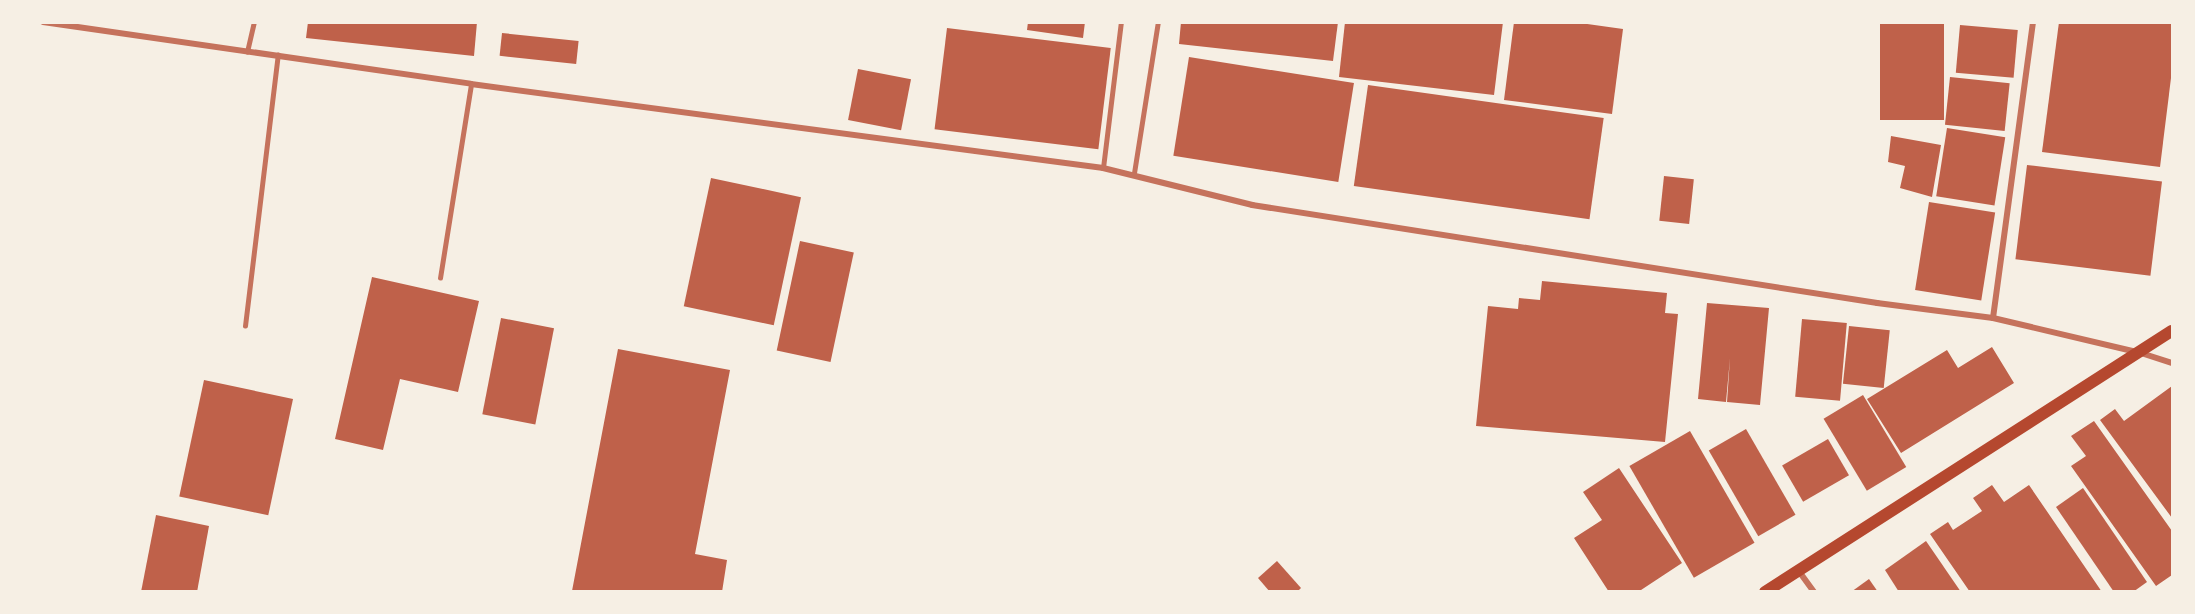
<!DOCTYPE html>
<style>
body{margin:0}
#map{position:relative;width:2195px;height:614px;overflow:hidden;background:#f6efe4;font-family:Commissioner,sans-serif}
div>[style]{position:absolute}
[style*='--x']{left:calc(var(--x)*1px);top:calc(var(--y)*1px);width:calc(var(--w)*1px);rotate:calc(var(--a)*1deg)}
.building>*{inset:0;background:#bf614a;transform-origin:0 0}
.service>*{height:4.5px;margin:-2.25px;padding:0 2.25px;transform-origin:2.25px;border-radius:2.25px;background:#c5725c}
.minor>*{height:6px;margin:-3px;padding:0 3px;transform-origin:3px;border-radius:3px;background:#c5725c}
.secondary>*{height:12px;margin:-6px;padding:0 6px;transform-origin:6px;border-radius:6px;background:#b5482f}
span{translate:-50% -50%;white-space:nowrap;text-align:center;line-height:1.15;-webkit-text-stroke:4.5px #f6efe4;paint-order:stroke}
.frame{position:absolute;inset:0;border:24px solid #f6efe4;pointer-events:none}
</style>
<div id="map">
<div class="building">
<i style="clip-path:polygon(308px 22px,477px 22px,474px 56px,306px 38px)"></i>
<i style="clip-path:polygon(1028px 22px,1085px 22px,1083px 38px,1027px 30px)"></i>
<i style="clip-path:polygon(1181px 22px,1338px 22px,1333px 61px,1179px 44px)"></i>
<i style="clip-path:polygon(1345px 22px,1503px 22px,1494px 95px,1339px 77px)"></i>
<i style="clip-path:polygon(1514px 22px,1573px 22px,1623px 29px,1612px 114px,1504px 100px)"></i>
<i style="left:1880px;top:22px;width:64px;height:98px"></i>
<i style="clip-path:polygon(2059px 22px,2172px 22px,2172px 70px,2160px 167px,2042px 152px)"></i>
<i style="left:1960px;top:25px;width:58px;height:48px;rotate:5deg"></i>
<i style="left:947px;top:28px;width:165px;height:102px;rotate:7deg"></i>
<i style="left:502px;top:33px;width:77px;height:23px;rotate:6deg"></i>
<i style="left:1189px;top:57px;width:167px;height:100px;rotate:9deg"></i>
<i style="left:858px;top:69px;width:54px;height:52px;rotate:11deg"></i>
<i style="left:1950px;top:77px;width:60px;height:48px;rotate:6deg"></i>
<i style="left:1368px;top:85px;width:238px;height:102px;rotate:8deg"></i>
<i style="left:1947px;top:128px;width:59px;height:69px;rotate:9deg"></i>
<i style="clip-path:polygon(1891px 136px,1941px 145px,1932px 197px,1900px 188px,1905px 166px,1888px 162px)"></i>
<i style="left:2027px;top:165px;width:136px;height:95px;rotate:7deg"></i>
<i style="left:1664px;top:176px;width:30px;height:45px;rotate:6deg"></i>
<i style="left:711px;top:178px;width:92px;height:131px;rotate:12deg"></i>
<i style="left:1929px;top:202px;width:67px;height:89px;rotate:9deg"></i>
<i style="left:800px;top:241px;width:55px;height:112px;rotate:12deg"></i>
<i style="clip-path:polygon(372px 277px,479px 301px,458px 392px,400px 379px,383px 450px,335px 439px)"></i>
<i style="clip-path:polygon(1542px 281px,1667px 293px,1665px 313px,1678px 314px,1665px 442px,1476px 426px,1488px 306px,1518px 309px,1519px 298px,1540px 300px)"></i>
<i style="clip-path:polygon(1707px 303px,1769px 308px,1760px 405px,1727px 402px,1730px 358px,1726px 402px,1698px 399px)"></i>
<i style="left:501px;top:318px;width:54px;height:98px;rotate:11deg"></i>
<i style="left:1802px;top:319px;width:45px;height:78px;rotate:5deg"></i>
<i style="left:1849px;top:326px;width:41px;height:58px;rotate:6deg"></i>
<i style="clip-path:polygon(1992px 347px,2014px 383px,1901px 453px,1867px 399px,1947px 350px,1958px 368px)"></i>
<i style="clip-path:polygon(618px 349px,730px 370px,695px 554px,727px 560px,722px 592px,572px 591px)"></i>
<i style="left:204px;top:380px;width:91px;height:119px;rotate:12deg"></i>
<i style="clip-path:polygon(2172px 386px,2172px 518px,2100px 420px,2115px 409px,2124px 421px)"></i>
<i style="left:1863px;top:395px;width:84px;height:46px;rotate:59deg"></i>
<i style="clip-path:polygon(2094px 421px,2172px 531px,2172px 575px,2156px 586px,2071px 466px,2086px 456px,2071px 436px)"></i>
<i style="left:1746px;top:429px;width:99px;height:43px;rotate:60deg"></i>
<i style="left:1690px;top:431px;width:129px;height:70px;rotate:60deg"></i>
<i style="left:1828px;top:439px;width:42px;height:53px;rotate:60deg"></i>
<i style="clip-path:polygon(1619px 468px,1682px 563px,1638px 592px,1609px 592px,1574px 538px,1602px 520px,1583px 492px)"></i>
<i style="clip-path:polygon(1992px 485px,2004px 502px,2029px 485px,2102px 592px,1970px 592px,1930px 534px,1948px 522px,1953px 530px,1982px 511px,1973px 498px)"></i>
<i style="clip-path:polygon(2083px 488px,2147px 582px,2133px 592px,2114px 592px,2056px 507px)"></i>
<i style="clip-path:polygon(156px 515px,209px 526px,197px 592px,141px 592px)"></i>
<i style="clip-path:polygon(1926px 541px,1961px 592px,1899px 592px,1885px 570px)"></i>
<i style="clip-path:polygon(1277px 561px,1301px 588px,1297px 592px,1270px 592px,1258px 578px)"></i>
<i style="clip-path:polygon(1869px 579px,1878px 592px,1851px 592px)"></i>
</div>
<div class="service">
<i style="--x:247;--y:52;--w:31;--a:-77"></i>
<i style="--x:1103;--y:168;--w:147;--a:-83"></i>
<i style="--x:1134;--y:173;--w:153;--a:-81"></i>
<i style="--x:440;--y:278;--w:196;--a:-80.9"></i>
<i style="--x:245;--y:326;--w:273;--a:-83.1"></i>
</div>
<div class="minor">
<i style="--x:43;--y:22;--w:432;--a:8.2"></i>
<i style="--x:471;--y:84;--w:638;--a:7.57"></i>
<i style="--x:1103;--y:168;--w:154;--a:13.9"></i>
<i style="--x:1252;--y:205;--w:633;--a:8.91"></i>
<i style="--x:1877;--y:303;--w:117;--a:7.4"></i>
<i style="--x:1993;--y:318;--w:152;--a:13.3"></i>
<i style="--x:2141;--y:353;--w:33;--a:18"></i>
<i style="--x:1993;--y:318;--w:299;--a:-82.3"></i>
<i style="--x:1798;--y:570;--w:27;--a:54"></i>
</div>
<div class="secondary">
<i style="--x:1765;--y:592;--w:483;--a:-32.7"></i>
</div>
<div class="frame"></div>
</div>
